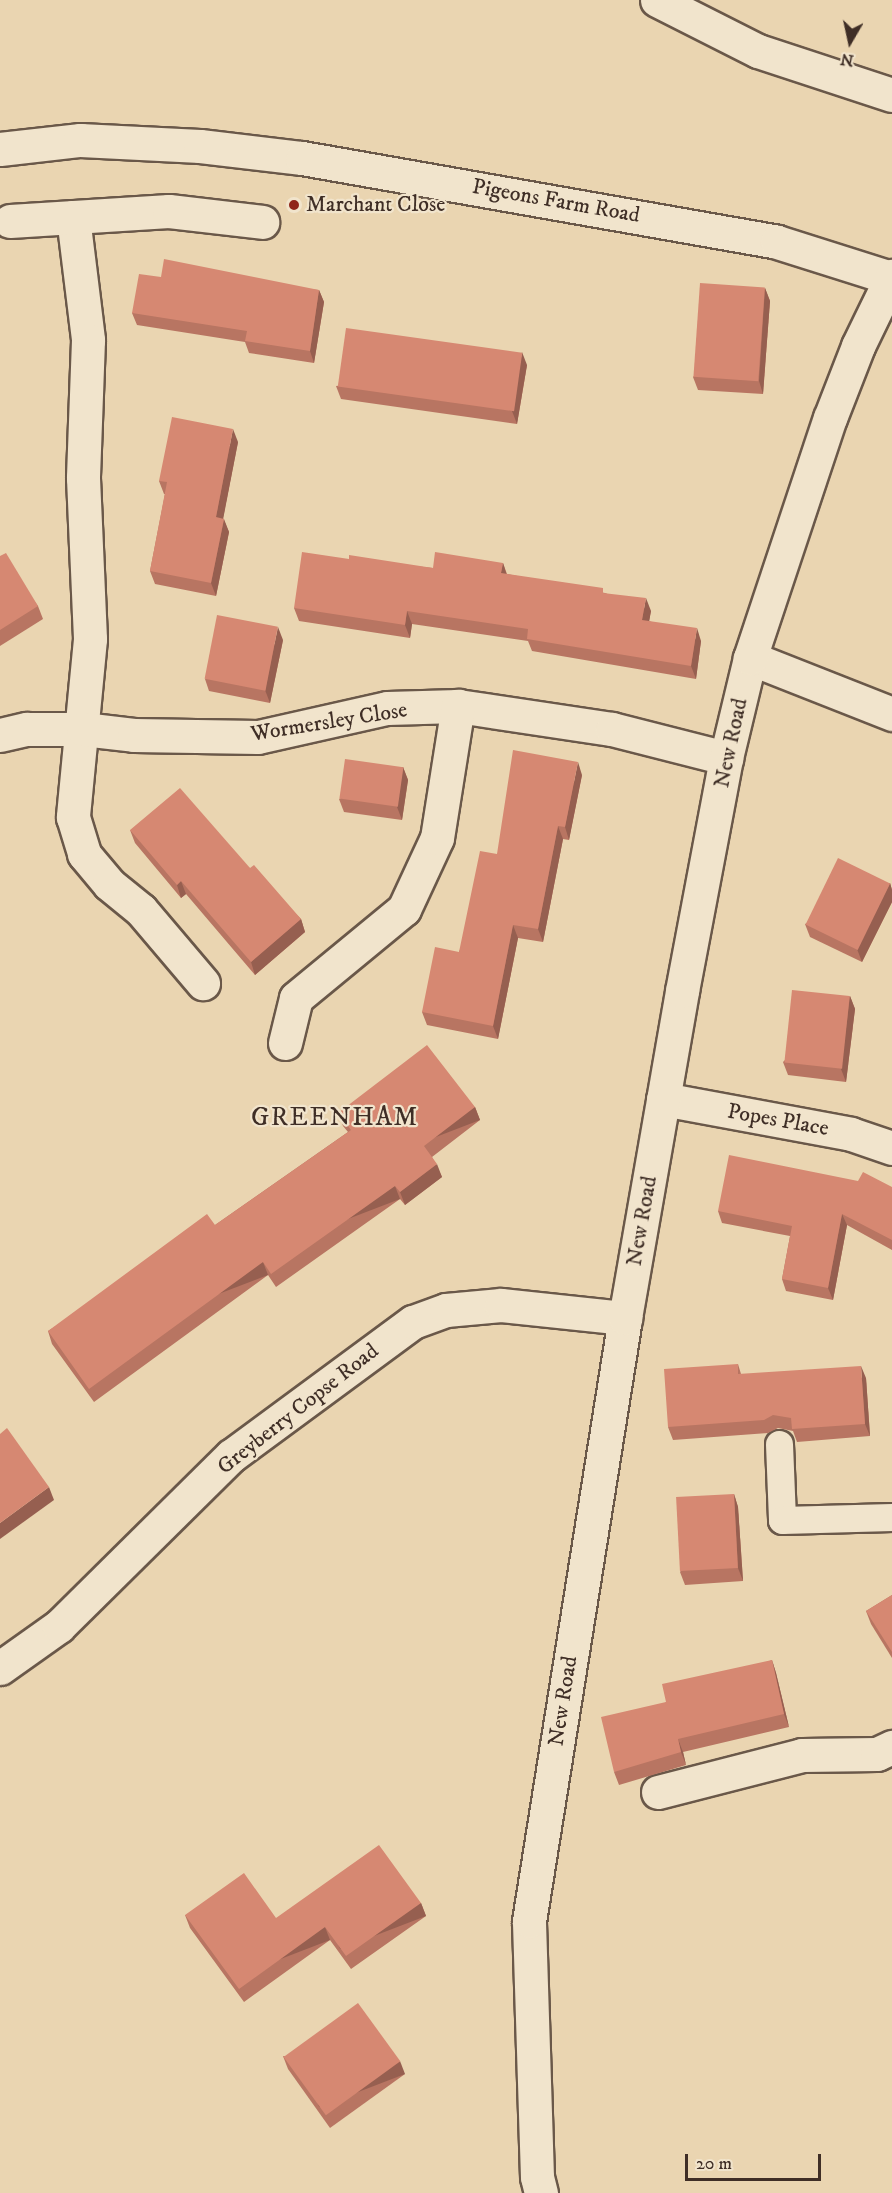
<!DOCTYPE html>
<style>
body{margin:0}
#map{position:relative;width:892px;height:2193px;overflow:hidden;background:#ead5b1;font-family:"IM FELL DW Pica",serif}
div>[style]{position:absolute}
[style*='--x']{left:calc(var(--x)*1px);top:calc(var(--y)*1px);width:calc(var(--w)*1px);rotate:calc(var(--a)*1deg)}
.roads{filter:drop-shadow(2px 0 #6a5849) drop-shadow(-2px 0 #6a5849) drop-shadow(0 2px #6a5849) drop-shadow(0 -2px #6a5849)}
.lane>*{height:27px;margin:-13.5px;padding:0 13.5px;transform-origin:13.5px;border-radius:13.5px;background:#f1e4cc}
.street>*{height:33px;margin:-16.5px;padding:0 16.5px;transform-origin:16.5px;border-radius:16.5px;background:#f1e4cc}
.secondary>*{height:33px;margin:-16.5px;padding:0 16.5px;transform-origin:16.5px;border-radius:16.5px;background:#f1e4cc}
.wall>*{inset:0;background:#b87562}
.shaded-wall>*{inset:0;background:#965f50;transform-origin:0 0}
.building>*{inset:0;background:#d68872;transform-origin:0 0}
.dots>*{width:16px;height:16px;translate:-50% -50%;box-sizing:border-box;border:3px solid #f1e4cc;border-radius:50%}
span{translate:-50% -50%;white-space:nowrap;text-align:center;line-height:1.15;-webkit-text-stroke:4.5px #f1e4cc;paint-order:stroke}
.street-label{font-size:22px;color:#3f2e26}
.poi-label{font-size:22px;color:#3f2e26}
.left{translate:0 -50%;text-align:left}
.quarter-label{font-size:26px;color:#3f2e26;letter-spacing:1.5px}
.north{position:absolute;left:820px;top:12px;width:60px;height:60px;-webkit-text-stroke:4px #f1e4cc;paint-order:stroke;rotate:189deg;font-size:16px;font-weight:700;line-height:24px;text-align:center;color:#3f2e26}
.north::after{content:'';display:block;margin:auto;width:21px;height:27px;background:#3f2e26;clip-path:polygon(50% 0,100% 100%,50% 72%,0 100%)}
.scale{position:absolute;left:685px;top:2154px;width:136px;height:27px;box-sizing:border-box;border:3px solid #3f2e26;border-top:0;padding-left:8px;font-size:18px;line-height:21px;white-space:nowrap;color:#3f2e26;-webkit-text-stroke:4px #f1e4cc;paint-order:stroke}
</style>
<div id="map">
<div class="roads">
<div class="lane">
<i style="--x:779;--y:1444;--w:76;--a:87.7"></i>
<i style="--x:782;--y:1520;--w:110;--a:-1.6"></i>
</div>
<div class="street">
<i style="--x:0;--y:149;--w:81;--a:-6.4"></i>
<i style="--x:80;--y:140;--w:120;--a:2.9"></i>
<i style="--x:200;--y:146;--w:103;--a:6.7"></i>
<i style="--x:302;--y:158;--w:482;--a:10"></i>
<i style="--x:777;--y:242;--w:120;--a:17.5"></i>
<i style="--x:73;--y:217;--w:124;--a:83"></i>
<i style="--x:88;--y:340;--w:138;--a:92.1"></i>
<i style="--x:83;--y:478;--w:161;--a:87.5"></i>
<i style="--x:90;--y:639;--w:179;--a:95.5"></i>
<i style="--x:73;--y:817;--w:39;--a:73"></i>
<i style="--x:84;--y:854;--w:39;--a:50"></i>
<i style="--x:109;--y:884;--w:41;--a:39.1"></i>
<i style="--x:141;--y:910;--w:96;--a:49.7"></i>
<i style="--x:10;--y:221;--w:159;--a:-3.6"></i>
<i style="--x:169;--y:211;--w:94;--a:6.7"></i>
<i style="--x:750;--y:658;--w:153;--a:21.5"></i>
<i style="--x:0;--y:735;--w:28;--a:-13"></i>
<i style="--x:27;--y:729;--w:56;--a:0"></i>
<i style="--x:83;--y:729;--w:51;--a:6.7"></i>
<i style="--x:134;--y:735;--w:124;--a:0.9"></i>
<i style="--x:258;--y:737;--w:132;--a:-12.7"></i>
<i style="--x:387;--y:708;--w:71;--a:-1.6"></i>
<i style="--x:458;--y:706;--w:156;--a:8.5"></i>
<i style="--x:612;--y:729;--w:118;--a:14.3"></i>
<i style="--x:285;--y:1043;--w:46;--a:-76.3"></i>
<i style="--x:296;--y:998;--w:140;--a:-39.5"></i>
<i style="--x:404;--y:909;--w:78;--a:-65.1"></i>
<i style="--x:437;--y:838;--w:134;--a:-81"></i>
<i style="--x:663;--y:1099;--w:191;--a:10.5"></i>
<i style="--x:851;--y:1134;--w:43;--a:18.9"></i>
<i style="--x:0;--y:1668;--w:72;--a:-35.4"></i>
<i style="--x:59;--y:1626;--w:242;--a:-44.7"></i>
<i style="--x:231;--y:1456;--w:226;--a:-36.4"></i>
<i style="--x:413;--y:1322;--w:35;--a:-20"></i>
<i style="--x:446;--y:1310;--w:55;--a:-5.2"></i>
<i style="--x:501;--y:1305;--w:125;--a:6"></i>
<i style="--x:658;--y:1792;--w:149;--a:-14.4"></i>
<i style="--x:802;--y:1755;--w:75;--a:-0.8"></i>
<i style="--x:877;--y:1754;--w:17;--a:-25"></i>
<i style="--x:541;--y:2193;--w:16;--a:-104"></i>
<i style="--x:537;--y:2177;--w:256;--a:-91.8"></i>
<i style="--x:529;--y:1921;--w:611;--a:-80.95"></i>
<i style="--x:625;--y:1318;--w:332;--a:-80.1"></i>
<i style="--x:682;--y:991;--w:237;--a:-79.3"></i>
<i style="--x:726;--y:758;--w:103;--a:-76.5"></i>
<i style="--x:750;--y:658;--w:253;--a:-71.6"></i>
<i style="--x:830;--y:418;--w:77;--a:-68.7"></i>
<i style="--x:858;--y:346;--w:78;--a:-64.1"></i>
</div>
<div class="secondary">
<i style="--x:657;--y:0;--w:113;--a:26.8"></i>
<i style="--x:758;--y:51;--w:141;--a:18.2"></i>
</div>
</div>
<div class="wall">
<i style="clip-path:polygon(161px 277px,319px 290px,324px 302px,314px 363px,249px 353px,245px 342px,137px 325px,132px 313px)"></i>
<i style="clip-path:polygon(765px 288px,770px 301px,763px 394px,698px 390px,693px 377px)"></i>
<i style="clip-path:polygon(527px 365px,517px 424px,341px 399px,336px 386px)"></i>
<i style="clip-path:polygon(238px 442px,223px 518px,229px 532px,216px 596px,155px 584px,150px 571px,165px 494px,164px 494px,159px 481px)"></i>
<i style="clip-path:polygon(0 556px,38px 606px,43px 619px,0 646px)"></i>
<i style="clip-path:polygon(349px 559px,433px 568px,503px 563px,507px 574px,605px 593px,651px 611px,649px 621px,701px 641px,696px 679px,532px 651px,528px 641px,412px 624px,410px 638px,299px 621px,294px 608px)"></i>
<i style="clip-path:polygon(283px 640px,270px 703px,209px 691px,205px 679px)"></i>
<i style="clip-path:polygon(403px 767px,408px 780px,402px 820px,344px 812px,339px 799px)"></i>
<i style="clip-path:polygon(582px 775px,569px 840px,563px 839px,543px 942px,518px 938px,498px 1039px,427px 1025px,422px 1012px,459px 952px,497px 854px)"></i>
<i style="clip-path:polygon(130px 830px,250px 868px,301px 919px,305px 932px,255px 975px,186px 894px,181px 898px,135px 843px)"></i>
<i style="clip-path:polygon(890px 883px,892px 890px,892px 902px,862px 962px,810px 937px,805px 924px)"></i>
<i style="clip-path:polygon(850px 996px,855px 1009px,846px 1082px,788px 1075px,783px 1062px)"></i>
<i style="clip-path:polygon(475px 1107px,480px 1120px,432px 1157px,442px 1177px,405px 1205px,400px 1199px,276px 1287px,268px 1275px,94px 1402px,52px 1344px,48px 1331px,215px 1225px,348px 1132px,343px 1126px,338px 1113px)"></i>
<i style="clip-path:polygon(892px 1187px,892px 1250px,847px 1225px,833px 1300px,786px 1291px,782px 1279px,790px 1236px,722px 1223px,718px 1211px)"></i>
<i style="clip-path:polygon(738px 1364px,741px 1374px,866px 1378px,870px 1436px,797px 1442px,793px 1431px,778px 1428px,768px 1433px,673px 1440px,668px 1427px)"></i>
<i style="clip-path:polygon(734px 1494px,738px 1507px,743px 1581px,685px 1585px,680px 1572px)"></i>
<i style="clip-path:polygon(892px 1595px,892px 1658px,871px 1624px,866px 1611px)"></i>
<i style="clip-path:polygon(772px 1660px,776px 1673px,789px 1727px,683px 1752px,686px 1765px,619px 1785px,614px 1772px,666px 1702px)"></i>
<i style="clip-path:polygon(421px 1903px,426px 1916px,351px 1969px,330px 1940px,244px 2002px,190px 1928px,185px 1915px,276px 1918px)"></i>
<i style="clip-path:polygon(283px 2056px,405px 2074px,330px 2128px,288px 2069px)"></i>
</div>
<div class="shaded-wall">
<i style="clip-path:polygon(765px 288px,770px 301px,763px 394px,759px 381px)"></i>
<i style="clip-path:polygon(319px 290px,324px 302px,314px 363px,310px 351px)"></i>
<i style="clip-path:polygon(522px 352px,527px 365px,517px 424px,512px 411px)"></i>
<i style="clip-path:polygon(233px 429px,238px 442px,221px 530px,216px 517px)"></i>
<i style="clip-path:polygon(224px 519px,229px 532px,216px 596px,211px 583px)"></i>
<i style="clip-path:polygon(503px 563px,507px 576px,501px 573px)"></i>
<i style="clip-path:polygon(646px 598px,651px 611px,647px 633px,642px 620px)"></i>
<i style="clip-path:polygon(407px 611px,412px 624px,410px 638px,405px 625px)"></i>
<i style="clip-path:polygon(278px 627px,283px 640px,270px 703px,265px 690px)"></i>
<i style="clip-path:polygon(697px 628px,701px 641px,696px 679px,691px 666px)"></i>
<i style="clip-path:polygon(578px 762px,582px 775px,569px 840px,565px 827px)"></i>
<i style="clip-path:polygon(403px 767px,408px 780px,402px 820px,397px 807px)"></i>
<i style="clip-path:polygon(558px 826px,563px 839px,543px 942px,538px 929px)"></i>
<i style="clip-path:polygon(181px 881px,186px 894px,181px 898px,177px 885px)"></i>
<i style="clip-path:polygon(890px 883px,892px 890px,892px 902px,862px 962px,857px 949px)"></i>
<i style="clip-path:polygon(301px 919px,305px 932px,255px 975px,251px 962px)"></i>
<i style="clip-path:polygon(513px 925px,518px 938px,498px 1039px,493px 1026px)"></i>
<i style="clip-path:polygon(850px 996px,855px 1009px,846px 1082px,841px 1069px)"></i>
<i style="left:475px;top:1107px;width:14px;height:64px;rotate:69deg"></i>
<i style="clip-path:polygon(437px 1164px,442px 1177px,405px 1205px,400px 1192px)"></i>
<i style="left:395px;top:1186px;width:14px;height:152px;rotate:69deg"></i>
<i style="clip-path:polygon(842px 1214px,847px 1225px,833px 1300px,828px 1288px)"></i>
<i style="left:263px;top:1262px;width:14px;height:215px;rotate:69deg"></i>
<i style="clip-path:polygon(861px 1366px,866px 1378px,870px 1436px,865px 1424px)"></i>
<i style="clip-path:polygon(49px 1487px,54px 1500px,0 1539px,0 1523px)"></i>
<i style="clip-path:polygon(734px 1494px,738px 1507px,743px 1581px,738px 1568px)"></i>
<i style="clip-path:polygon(772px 1660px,776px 1673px,789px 1727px,784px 1714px)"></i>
<i style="clip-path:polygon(678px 1739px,683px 1752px,686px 1765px,681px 1752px)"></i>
<i style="left:421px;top:1903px;width:14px;height:92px;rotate:69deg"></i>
<i style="left:325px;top:1927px;width:14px;height:106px;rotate:69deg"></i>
<i style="left:400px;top:2061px;width:14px;height:92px;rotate:69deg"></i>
</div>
<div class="building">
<i style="clip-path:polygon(164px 259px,319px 290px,310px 351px,245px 341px,247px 331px,132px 313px,139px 274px,161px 277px)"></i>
<i style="left:700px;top:283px;width:65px;height:94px;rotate:4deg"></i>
<i style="left:346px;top:328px;width:178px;height:59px;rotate:8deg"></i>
<i style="clip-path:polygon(172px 417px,233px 429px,216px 517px,224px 519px,211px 583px,150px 571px,167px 482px,159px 481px)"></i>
<i style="clip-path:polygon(302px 552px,349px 559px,349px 555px,433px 568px,435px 552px,503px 563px,501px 573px,603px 588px,603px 593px,646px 598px,642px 620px,697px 628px,691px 666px,527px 639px,528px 629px,407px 611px,405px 625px,294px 608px)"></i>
<i style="clip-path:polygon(6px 553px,38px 606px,0 630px,0 556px)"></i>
<i style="left:217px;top:615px;width:62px;height:65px;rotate:11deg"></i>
<i style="clip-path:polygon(513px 750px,578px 762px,565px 827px,558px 826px,538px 929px,513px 925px,493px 1026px,422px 1012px,435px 947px,459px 952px,480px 851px,497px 854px)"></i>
<i style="left:345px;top:759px;width:59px;height:40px;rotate:8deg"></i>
<i style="clip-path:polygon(180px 788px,250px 868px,254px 865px,301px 919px,251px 962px,181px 881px,177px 885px,130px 830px)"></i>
<i style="left:838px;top:858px;width:58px;height:74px;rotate:26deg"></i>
<i style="left:792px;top:990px;width:58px;height:73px;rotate:6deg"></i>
<i style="clip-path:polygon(427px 1045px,475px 1107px,424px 1146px,437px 1164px,400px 1192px,395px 1186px,271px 1274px,263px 1262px,89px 1389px,48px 1331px,207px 1214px,215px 1225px,351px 1130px,338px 1113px)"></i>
<i style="clip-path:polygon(729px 1155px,858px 1181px,863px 1172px,892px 1187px,892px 1240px,842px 1214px,828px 1288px,782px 1279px,792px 1226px,718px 1211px)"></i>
<i style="clip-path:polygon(738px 1364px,738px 1374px,861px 1366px,865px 1424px,792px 1429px,791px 1418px,773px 1415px,764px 1420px,668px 1427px,664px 1369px)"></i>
<i style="clip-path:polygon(7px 1428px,49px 1487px,0 1523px,0 1434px)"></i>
<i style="left:734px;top:1494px;width:74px;height:58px;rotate:87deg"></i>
<i style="clip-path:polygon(892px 1595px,892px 1652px,866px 1611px)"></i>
<i style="clip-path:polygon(772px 1660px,784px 1714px,678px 1739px,681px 1752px,614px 1772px,601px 1717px,666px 1702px,662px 1684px)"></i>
<i style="clip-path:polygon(379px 1845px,421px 1903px,346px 1956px,325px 1927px,239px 1989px,185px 1915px,244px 1873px,276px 1918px)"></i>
<i style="left:358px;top:2003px;width:72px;height:92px;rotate:54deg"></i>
</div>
<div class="dots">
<i style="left:294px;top:205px;background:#8f2418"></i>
</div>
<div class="street-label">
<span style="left:556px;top:201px;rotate:10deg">Pigeons Farm Road</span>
<span style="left:329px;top:722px;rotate:-9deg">Wormersley Close</span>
<span style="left:731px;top:743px;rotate:-78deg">New Road</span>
<span style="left:778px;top:1120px;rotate:10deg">Popes Place</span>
<span style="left:642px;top:1221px;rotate:-80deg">New Road</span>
<span style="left:298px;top:1409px;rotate:-38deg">Greyberry Copse Road</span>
<span style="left:563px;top:1701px;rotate:-81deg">New Road</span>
</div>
<div class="poi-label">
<span class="left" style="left:306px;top:205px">Marchant Close</span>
</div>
<div class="quarter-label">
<span style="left:335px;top:1118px">GREENHAM</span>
</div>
<div class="north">N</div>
<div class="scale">20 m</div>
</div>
